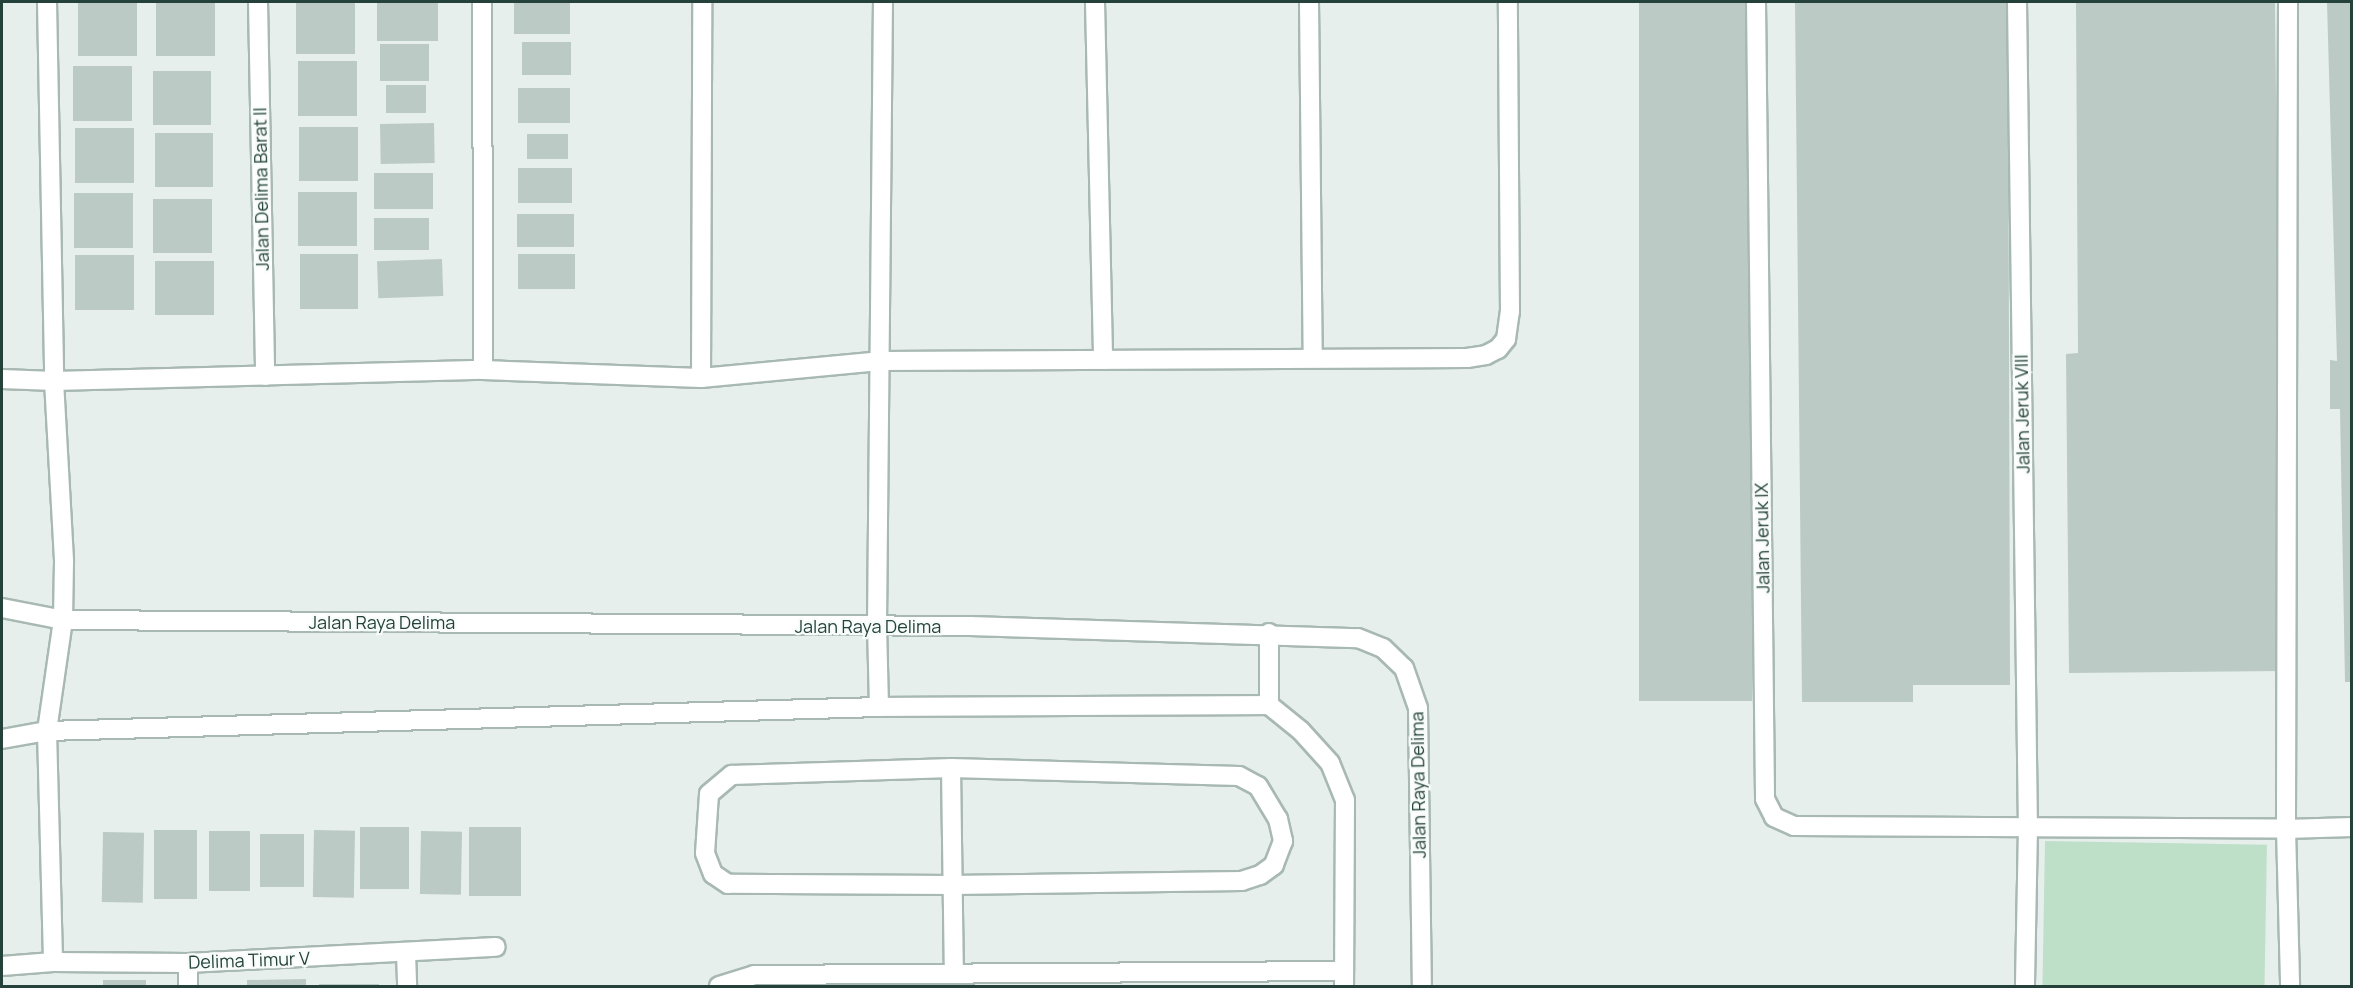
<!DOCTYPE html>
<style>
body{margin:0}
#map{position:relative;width:2353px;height:988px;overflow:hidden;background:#e6efeb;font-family:Manrope,sans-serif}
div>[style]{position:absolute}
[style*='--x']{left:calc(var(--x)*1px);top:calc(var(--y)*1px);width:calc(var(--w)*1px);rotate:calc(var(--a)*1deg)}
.green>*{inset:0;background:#bfe0c8;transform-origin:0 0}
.building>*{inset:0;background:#bbcac4;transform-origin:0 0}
.roads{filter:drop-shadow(2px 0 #a8b8b2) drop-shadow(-2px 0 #a8b8b2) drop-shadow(0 2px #a8b8b2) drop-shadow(0 -2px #a8b8b2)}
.minor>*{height:18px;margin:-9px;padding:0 9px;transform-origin:9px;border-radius:9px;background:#fff}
span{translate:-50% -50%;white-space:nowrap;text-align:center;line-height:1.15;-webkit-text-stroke:4.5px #f7fbf9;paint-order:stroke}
.street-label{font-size:18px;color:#24423a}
.frame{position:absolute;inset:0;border:3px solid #24423a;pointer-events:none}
</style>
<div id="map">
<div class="green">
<i style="left:2045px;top:841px;width:222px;height:145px;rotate:1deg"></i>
</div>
<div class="building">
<i style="left:78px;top:2px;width:59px;height:54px"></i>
<i style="left:156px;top:2px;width:59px;height:54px"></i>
<i style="left:296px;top:2px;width:59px;height:52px"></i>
<i style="left:377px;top:2px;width:61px;height:39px"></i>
<i style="left:514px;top:2px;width:56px;height:32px"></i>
<i style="left:1639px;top:2px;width:113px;height:699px"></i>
<i style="clip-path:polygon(1795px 2px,2008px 2px,2010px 685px,1913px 685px,1913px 702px,1802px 702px)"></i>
<i style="clip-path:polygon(2076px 2px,2275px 2px,2282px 671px,2069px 673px,2066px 354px,2078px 353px)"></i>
<i style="clip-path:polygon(2327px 2px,2352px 2px,2352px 682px,2345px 682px,2340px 409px,2330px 409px,2330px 360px,2337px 361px)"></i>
<i style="left:522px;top:42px;width:49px;height:33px"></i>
<i style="left:380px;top:44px;width:49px;height:37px"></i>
<i style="left:298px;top:61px;width:59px;height:55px"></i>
<i style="left:73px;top:66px;width:59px;height:55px"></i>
<i style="left:153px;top:71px;width:58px;height:54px"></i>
<i style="left:386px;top:85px;width:40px;height:28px"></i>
<i style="left:518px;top:88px;width:52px;height:35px"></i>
<i style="left:434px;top:123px;width:40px;height:54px;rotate:89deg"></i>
<i style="left:299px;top:127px;width:59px;height:54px"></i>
<i style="left:75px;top:128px;width:59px;height:55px"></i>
<i style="left:155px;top:133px;width:58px;height:54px"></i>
<i style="left:527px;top:134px;width:41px;height:25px"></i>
<i style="left:518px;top:168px;width:54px;height:35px"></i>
<i style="left:374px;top:173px;width:59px;height:36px"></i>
<i style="left:357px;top:192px;width:54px;height:59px;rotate:90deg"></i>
<i style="left:133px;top:193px;width:55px;height:59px;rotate:90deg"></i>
<i style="left:153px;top:199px;width:59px;height:54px"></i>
<i style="left:517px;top:214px;width:57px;height:33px"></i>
<i style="left:374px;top:218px;width:55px;height:32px"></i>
<i style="left:300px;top:254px;width:58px;height:55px"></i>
<i style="left:518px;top:254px;width:57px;height:35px"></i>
<i style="left:134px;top:255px;width:55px;height:59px;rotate:90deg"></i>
<i style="left:442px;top:259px;width:37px;height:65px;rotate:88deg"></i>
<i style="left:155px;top:261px;width:59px;height:54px"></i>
<i style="left:360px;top:827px;width:49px;height:62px"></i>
<i style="left:469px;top:827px;width:52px;height:69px"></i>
<i style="left:154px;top:830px;width:43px;height:69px"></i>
<i style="left:314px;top:830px;width:41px;height:67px;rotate:1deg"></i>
<i style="left:209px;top:831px;width:41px;height:60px"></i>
<i style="left:421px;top:831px;width:41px;height:63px;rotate:1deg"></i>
<i style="left:103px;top:832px;width:41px;height:70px;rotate:1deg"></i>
<i style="left:260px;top:834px;width:44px;height:53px"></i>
<i style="clip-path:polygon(306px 979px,306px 986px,247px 986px,247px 980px)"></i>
<i style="left:103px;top:980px;width:43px;height:6px"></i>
<i style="left:319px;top:984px;width:60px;height:2px"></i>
</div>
<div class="roads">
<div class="minor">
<i style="--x:47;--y:2;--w:379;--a:88.9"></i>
<i style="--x:54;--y:381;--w:181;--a:86.8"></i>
<i style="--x:64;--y:562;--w:58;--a:91"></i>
<i style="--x:63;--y:620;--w:112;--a:98.2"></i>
<i style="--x:47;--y:731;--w:231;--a:88.5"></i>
<i style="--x:258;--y:2;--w:374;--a:88.9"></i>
<i style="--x:482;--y:2;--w:368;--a:89.8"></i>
<i style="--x:1095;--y:2;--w:358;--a:88.7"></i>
<i style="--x:1309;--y:2;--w:356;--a:89.4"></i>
<i style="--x:1756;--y:2;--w:797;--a:89.35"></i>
<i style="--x:1765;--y:799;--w:20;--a:63"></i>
<i style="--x:1774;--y:817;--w:22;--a:24"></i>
<i style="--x:1794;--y:826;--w:492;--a:0.3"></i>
<i style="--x:2286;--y:829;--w:66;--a:-1.7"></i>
<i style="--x:2017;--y:2;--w:825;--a:89.24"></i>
<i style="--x:2028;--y:827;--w:159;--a:91.1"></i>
<i style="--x:2288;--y:2;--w:827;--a:90.14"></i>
<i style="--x:2286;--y:829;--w:157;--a:88.5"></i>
<i style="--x:701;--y:378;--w:376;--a:-89.8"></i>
<i style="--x:2;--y:379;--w:52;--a:2.2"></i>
<i style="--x:54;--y:381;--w:429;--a:-1.5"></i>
<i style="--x:483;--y:370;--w:218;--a:2.1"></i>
<i style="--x:701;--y:378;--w:182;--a:-5.4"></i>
<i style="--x:882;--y:361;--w:585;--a:-0.29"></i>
<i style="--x:1467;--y:358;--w:19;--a:-9"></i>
<i style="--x:1486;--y:355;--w:13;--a:-27"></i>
<i style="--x:1498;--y:349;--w:13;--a:-51"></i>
<i style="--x:1506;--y:339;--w:27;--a:-82"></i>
<i style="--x:1510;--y:312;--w:310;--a:-90.4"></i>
<i style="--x:2;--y:608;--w:62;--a:11.1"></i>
<i style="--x:63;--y:620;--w:907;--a:0.38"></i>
<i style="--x:970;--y:626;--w:388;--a:1.8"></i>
<i style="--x:1358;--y:638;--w:27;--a:22"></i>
<i style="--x:1383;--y:648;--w:29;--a:44"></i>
<i style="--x:1404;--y:668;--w:42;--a:70.7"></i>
<i style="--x:1418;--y:708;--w:278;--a:89.2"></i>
<i style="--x:1269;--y:705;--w:72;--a:-90"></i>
<i style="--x:879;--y:707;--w:82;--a:-91.4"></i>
<i style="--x:877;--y:625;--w:623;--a:-89.45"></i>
<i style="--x:2;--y:739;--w:46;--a:-10.1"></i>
<i style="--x:47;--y:731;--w:832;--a:-1.65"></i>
<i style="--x:879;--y:707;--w:390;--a:-0.3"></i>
<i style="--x:1269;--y:705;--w:41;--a:39.1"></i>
<i style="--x:1301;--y:731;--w:43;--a:47.8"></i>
<i style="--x:1330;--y:763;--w:40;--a:68"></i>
<i style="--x:1345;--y:800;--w:186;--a:90.3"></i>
<i style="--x:951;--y:768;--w:288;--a:1.6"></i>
<i style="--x:1239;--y:776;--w:21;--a:28"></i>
<i style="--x:1258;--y:786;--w:39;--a:59"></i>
<i style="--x:1278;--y:819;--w:23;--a:77"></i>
<i style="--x:1283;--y:841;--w:26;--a:111"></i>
<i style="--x:1274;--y:865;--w:17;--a:144"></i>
<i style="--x:1260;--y:875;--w:19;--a:162"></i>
<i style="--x:1242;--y:881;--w:291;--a:179.2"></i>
<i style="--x:951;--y:885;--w:223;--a:-179.7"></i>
<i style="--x:728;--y:884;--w:18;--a:-146"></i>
<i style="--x:713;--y:874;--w:22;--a:-111"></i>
<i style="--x:705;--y:853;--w:59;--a:-86.1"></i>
<i style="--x:709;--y:794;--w:30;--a:-40"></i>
<i style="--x:732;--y:775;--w:219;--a:-1.8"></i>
<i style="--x:951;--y:768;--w:206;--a:89.2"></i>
<i style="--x:406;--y:953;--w:33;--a:88"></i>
<i style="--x:2;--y:966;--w:51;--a:-4.5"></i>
<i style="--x:53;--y:962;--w:135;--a:0.4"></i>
<i style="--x:188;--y:963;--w:308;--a:-3"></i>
<i style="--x:188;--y:986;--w:23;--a:-90"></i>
<i style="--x:719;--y:986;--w:37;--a:-17"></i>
<i style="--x:754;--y:975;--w:589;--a:-0.39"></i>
</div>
</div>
<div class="street-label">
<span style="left:261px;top:189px;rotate:-91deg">Jalan Delima Barat II</span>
<span style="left:2022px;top:414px;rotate:-91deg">Jalan Jeruk VIII</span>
<span style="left:1762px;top:538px;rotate:-91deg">Jalan Jeruk IX</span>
<span style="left:382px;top:622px">Jalan Raya Delima</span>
<span style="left:868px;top:626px">Jalan Raya Delima</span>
<span style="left:1418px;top:785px;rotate:-91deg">Jalan Raya Delima</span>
<span style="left:249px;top:960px;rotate:-2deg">Delima Timur V</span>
</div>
<div class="frame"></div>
</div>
